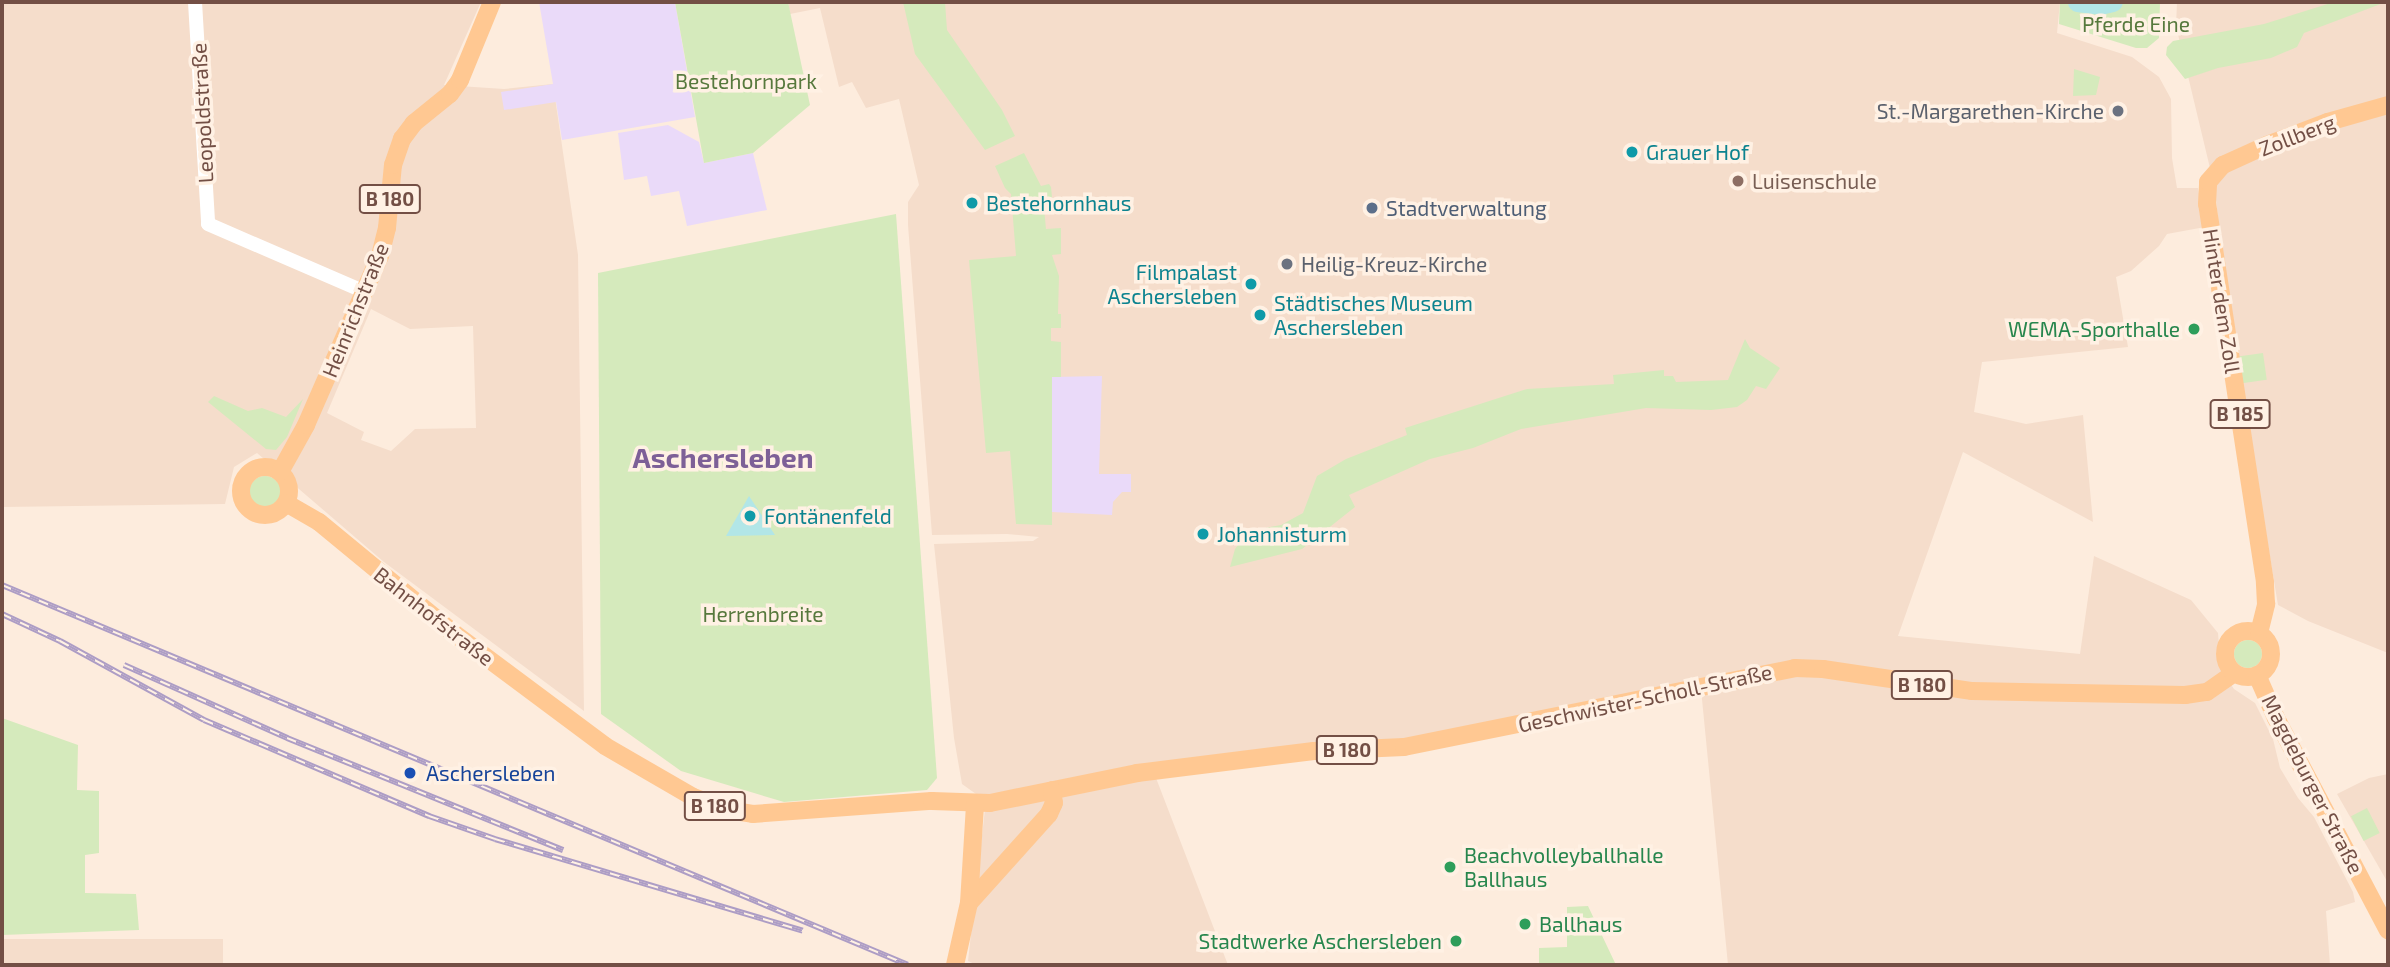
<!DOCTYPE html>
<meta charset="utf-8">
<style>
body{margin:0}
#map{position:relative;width:2390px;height:967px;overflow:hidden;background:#fdecdd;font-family:"Exo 2",sans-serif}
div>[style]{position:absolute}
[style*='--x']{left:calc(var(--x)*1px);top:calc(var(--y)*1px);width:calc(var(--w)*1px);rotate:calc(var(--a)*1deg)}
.residential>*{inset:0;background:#f5ddcb;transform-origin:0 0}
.education>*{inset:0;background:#eadaf9}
.green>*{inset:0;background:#d5eabc;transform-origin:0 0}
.round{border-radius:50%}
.water>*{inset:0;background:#b2e6e7}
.river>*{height:19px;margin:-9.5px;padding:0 9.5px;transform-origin:9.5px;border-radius:9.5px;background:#b2e6e7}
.minor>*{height:14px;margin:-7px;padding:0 7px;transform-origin:7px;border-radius:7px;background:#fff}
.major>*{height:18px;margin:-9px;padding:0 9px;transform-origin:9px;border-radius:9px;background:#ffc892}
.major>.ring{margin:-9px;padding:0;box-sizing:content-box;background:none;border:18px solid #ffc892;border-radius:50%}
.rail>*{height:6px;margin-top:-3px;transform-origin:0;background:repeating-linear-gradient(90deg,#fff1e4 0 10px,#ad9dc5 0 20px);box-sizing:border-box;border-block:2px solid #ad9dc5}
.dots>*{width:19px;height:19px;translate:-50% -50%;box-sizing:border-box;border:4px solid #fff1e4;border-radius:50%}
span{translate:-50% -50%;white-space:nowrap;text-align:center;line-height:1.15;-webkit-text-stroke:7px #fff1e4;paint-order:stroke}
.shield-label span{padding:2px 5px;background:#fff1e4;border:2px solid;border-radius:5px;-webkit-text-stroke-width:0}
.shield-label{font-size:19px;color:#734f45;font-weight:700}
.park-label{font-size:21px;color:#57793d}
.worship-label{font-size:21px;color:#5b616d}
.right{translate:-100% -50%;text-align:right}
.left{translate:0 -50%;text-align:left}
.street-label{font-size:21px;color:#734f45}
.culture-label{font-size:21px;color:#0d838f}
.education-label{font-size:21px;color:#785e54}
.service-label{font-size:21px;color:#4e5e75}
.leisure-label{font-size:21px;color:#27864d}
.transit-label{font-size:21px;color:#164399}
.district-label{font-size:28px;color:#7d6097;font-weight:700}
.frame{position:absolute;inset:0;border:4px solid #734f45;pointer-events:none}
</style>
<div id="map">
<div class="residential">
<i style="clip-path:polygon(evenodd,2px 2px,481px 2px,444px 85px,504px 89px,553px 84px,578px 255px,584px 711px,384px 562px,257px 453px,234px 467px,225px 504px,2px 507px,2px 2px,371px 309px,410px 329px,473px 326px,476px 428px,415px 429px,391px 451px,361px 440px,364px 432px,327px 413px,371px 309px)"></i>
<i style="clip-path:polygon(788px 2px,2060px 2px,2057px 33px,2132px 57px,2159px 77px,2171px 99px,2172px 158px,2177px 188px,2198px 188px,2205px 227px,2167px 234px,2159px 246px,2131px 271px,2116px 277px,2128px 347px,1982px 362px,1974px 412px,2026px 424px,2083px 415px,2093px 522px,1963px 452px,1898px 636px,2080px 654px,2094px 556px,2191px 600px,2218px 633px,2221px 670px,2234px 689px,2255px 703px,2273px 739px,2280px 768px,2298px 798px,2314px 817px,2353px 892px,2355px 902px,2326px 911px,2330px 965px,1728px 965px,1701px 689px,1395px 742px,1151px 765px,1228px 965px,977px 965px,968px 961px,985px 809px,976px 794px,962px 784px,954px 738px,934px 544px,1033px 541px,1039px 537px,1007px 534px,932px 535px,908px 225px,908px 202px,919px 185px,899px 99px,866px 108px,852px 82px,839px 87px,820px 8px,790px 14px)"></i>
<i style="clip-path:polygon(2177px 2px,2388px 2px,2388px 653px,2308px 621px,2278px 605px,2224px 282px,2215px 189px,2176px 26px)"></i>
<i style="clip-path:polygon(2388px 774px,2388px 883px,2337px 794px,2369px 778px)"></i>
<i style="left:223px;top:939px;width:26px;height:221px;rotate:90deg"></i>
</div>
<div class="education">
<i style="clip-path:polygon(539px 2px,675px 2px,695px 117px,562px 140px,556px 102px,504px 110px,501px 92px,553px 84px)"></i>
<i style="clip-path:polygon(668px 125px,699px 142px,704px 163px,753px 153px,767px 210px,687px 226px,679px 191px,651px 196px,647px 176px,624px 180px,618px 133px)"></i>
<i style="clip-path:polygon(1102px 376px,1099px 474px,1131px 474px,1131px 492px,1122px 492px,1113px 502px,1112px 515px,1052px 512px,1052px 377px)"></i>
</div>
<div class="green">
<i style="clip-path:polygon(675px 2px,788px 2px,810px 105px,753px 153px,704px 163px)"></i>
<i style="clip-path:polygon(903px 2px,945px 2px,947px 30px,1002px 110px,1015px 136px,985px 150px,915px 54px)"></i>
<i style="clip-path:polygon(2060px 2px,2160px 2px,2159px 38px,2147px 48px,2136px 48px,2059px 24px)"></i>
<i style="clip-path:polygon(2334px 2px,2386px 2px,2304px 33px,2297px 47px,2271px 58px,2218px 68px,2185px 79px,2166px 55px,2167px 47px,2173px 41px,2264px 24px)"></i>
<i style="clip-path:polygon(2074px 69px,2100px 77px,2096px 95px,2073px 96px)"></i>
<i style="clip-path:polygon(1024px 153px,1041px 186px,1049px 184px,1051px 187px,1053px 207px,1044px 208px,1046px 229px,1061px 228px,1061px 254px,1052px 255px,1059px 276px,1058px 314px,1061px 314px,1061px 328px,1051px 328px,1051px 341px,1061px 342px,1061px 377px,1052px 377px,1052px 525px,1016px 524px,1010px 451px,986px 453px,969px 260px,1016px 256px,1011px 194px,1005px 188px,995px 166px)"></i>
<i style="clip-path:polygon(896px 214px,937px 778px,927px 790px,784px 802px,681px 771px,601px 714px,598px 273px)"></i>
<i style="clip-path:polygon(1745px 339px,1750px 348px,1780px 368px,1766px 389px,1756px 386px,1747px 400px,1737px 407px,1711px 410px,1646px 408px,1521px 429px,1473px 448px,1430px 459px,1349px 495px,1355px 507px,1302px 549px,1230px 567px,1235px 549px,1249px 531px,1281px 525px,1303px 513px,1317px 476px,1346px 459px,1407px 435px,1405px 428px,1527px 389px,1614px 384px,1613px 375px,1664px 370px,1664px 376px,1673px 376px,1676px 382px,1728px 380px)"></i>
<i style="left:2263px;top:353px;width:27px;height:27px;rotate:82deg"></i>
<i style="clip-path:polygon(214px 396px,248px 411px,262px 408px,286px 417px,303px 399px,287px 437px,276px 450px,266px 449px,208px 402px)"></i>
<i class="round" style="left:249px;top:476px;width:32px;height:32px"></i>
<i class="round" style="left:2234px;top:640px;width:28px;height:28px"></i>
<i style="clip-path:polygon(2px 718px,78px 745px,77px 790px,99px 791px,99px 853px,85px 855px,85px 893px,136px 894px,139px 930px,2px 935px)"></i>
<i style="left:2367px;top:808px;width:28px;height:18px;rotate:63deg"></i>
<i style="clip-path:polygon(1588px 906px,1616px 965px,1539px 965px,1539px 948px,1567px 947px,1567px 907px)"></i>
</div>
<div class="water">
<i style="clip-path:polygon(749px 496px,775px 535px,726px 536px)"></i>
</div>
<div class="river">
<i style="--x:2077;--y:2;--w:23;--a:7"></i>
<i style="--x:2100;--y:5;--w:13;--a:-13"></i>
</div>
<div class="minor">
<i style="--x:195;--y:2;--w:222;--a:86.6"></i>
<i style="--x:208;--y:224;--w:171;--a:23.4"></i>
</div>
<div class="major">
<i class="ring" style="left:241px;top:467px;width:30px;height:30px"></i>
<i style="--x:280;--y:472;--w:54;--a:-61"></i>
<i style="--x:306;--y:425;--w:184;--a:-66.4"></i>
<i style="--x:380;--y:256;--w:29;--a:-76"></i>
<i style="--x:387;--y:228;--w:63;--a:-84.6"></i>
<i style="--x:393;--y:165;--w:28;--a:-71"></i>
<i style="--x:402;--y:139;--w:20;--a:-53"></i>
<i style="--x:414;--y:123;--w:46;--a:-38.9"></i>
<i style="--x:450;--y:94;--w:17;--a:-54"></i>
<i style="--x:460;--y:80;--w:84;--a:-67.7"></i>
<i style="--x:286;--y:503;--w:38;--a:30"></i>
<i style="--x:319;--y:522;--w:176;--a:39.5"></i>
<i style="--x:455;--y:634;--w:187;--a:36.7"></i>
<i style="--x:605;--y:746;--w:102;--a:30.1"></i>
<i style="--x:693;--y:797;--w:37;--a:20"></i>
<i style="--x:728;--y:810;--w:25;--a:9"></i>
<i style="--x:753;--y:814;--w:179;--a:-4.2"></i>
<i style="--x:932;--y:801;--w:58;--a:2"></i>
<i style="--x:990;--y:803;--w:150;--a:-11.5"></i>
<i style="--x:1137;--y:773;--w:178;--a:-7.1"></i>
<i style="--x:1314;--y:751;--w:90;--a:-2.5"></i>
<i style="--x:1404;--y:747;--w:399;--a:-11.4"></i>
<i style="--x:1795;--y:668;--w:28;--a:2"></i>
<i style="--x:1823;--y:669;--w:151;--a:8.4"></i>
<i style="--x:1972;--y:691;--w:213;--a:1.1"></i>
<i style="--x:2185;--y:695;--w:22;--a:-8"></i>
<i style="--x:2207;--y:692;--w:33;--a:-35"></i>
<i class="ring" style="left:2225px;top:631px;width:28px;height:28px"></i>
<i style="--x:2259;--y:633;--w:30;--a:-76"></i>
<i style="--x:2266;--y:604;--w:22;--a:-93"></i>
<i style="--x:2265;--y:582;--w:382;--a:-98.7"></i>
<i style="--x:2207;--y:204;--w:22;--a:-87"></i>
<i style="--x:2208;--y:182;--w:23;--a:-49"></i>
<i style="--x:2223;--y:165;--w:48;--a:-24.4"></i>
<i style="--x:2267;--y:145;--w:65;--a:-20.7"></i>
<i style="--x:2328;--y:122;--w:62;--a:-15.8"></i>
<i style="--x:2257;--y:675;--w:47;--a:66.2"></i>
<i style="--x:2276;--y:718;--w:240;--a:62.2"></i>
<i style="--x:970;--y:902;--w:118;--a:-48.1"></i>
<i style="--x:1049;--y:814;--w:12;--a:-66"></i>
<i style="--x:1054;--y:803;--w:13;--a:-99"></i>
<i style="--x:955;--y:965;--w:64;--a:-77.3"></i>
<i style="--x:969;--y:903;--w:99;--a:-86.5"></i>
</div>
<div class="rail">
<i style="--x:2;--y:585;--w:982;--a:22.75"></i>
<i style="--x:2;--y:614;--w:64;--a:25"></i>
<i style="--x:60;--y:641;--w:164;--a:28.7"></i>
<i style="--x:204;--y:720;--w:245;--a:23.1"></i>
<i style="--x:429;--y:816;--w:70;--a:19.2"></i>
<i style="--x:495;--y:839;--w:321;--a:16.6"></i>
<i style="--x:124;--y:665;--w:179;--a:24.1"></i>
<i style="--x:287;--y:738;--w:298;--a:22.1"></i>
</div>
<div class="dots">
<i style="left:2118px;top:111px;background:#6b7280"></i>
<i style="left:1632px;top:152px;background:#0f9aa8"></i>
<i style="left:1738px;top:181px;background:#8d6e63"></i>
<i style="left:972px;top:203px;background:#0f9aa8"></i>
<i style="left:1372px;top:208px;background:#5c6f8a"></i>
<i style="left:1287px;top:264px;background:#6b7280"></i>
<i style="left:1251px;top:284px;background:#0f9aa8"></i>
<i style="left:1260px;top:315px;background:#0f9aa8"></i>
<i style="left:2194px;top:329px;background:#2e9e5b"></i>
<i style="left:750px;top:516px;background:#0f9aa8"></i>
<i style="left:1203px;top:534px;background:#0f9aa8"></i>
<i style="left:410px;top:773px;background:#1a4fb4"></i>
<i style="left:1450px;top:867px;background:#2e9e5b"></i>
<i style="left:1525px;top:924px;background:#2e9e5b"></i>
<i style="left:1456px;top:941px;background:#2e9e5b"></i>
</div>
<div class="shield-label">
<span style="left:390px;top:199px">B 180</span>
<span style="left:2240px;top:414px">B 185</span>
<span style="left:1922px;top:685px">B 180</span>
<span style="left:1347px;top:750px">B 180</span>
<span style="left:715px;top:806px">B 180</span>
</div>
<div class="park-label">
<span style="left:2136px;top:24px">Pferde Eine</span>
<span style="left:746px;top:81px">Bestehornpark</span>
<span style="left:763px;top:614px">Herrenbreite</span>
</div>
<div class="worship-label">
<span class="right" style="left:2104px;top:111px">St.-Margarethen-Kirche</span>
<span class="left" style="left:1301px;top:264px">Heilig-Kreuz-Kirche</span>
</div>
<div class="street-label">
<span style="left:202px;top:113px;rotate:-93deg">Leopoldstraße</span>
<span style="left:2297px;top:135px;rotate:-21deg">Zollberg</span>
<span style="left:2222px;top:301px;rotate:81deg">Hinter dem Zoll</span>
<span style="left:355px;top:310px;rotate:-68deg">Heinrichstraße</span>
<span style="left:434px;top:616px;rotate:38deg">Bahnhofstraße</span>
<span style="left:1645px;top:698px;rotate:-12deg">Geschwister-Scholl-Straße</span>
<span style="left:2313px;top:784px;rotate:63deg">Magdeburger Straße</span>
</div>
<div class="culture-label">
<span class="left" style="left:1646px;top:152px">Grauer Hof</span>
<span class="left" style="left:986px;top:203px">Bestehornhaus</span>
<span class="right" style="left:1237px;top:284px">Filmpalast<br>Aschersleben</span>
<span class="left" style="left:1274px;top:315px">Städtisches Museum<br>Aschersleben</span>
<span class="left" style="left:764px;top:516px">Fontänenfeld</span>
<span class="left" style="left:1217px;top:534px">Johannisturm</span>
</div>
<div class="education-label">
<span class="left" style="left:1752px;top:181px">Luisenschule</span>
</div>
<div class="service-label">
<span class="left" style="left:1386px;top:208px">Stadtverwaltung</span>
</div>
<div class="leisure-label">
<span class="right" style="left:2180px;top:329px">WEMA-Sporthalle</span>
<span class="left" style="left:1464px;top:867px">Beachvolleyballhalle<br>Ballhaus</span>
<span class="left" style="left:1539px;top:924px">Ballhaus</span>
<span class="right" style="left:1442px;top:941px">Stadtwerke Aschersleben</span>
</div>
<div class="transit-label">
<span class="left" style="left:426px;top:773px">Aschersleben</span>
</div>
<div class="district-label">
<span style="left:723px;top:457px">Aschersleben</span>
</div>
<div class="frame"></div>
</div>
